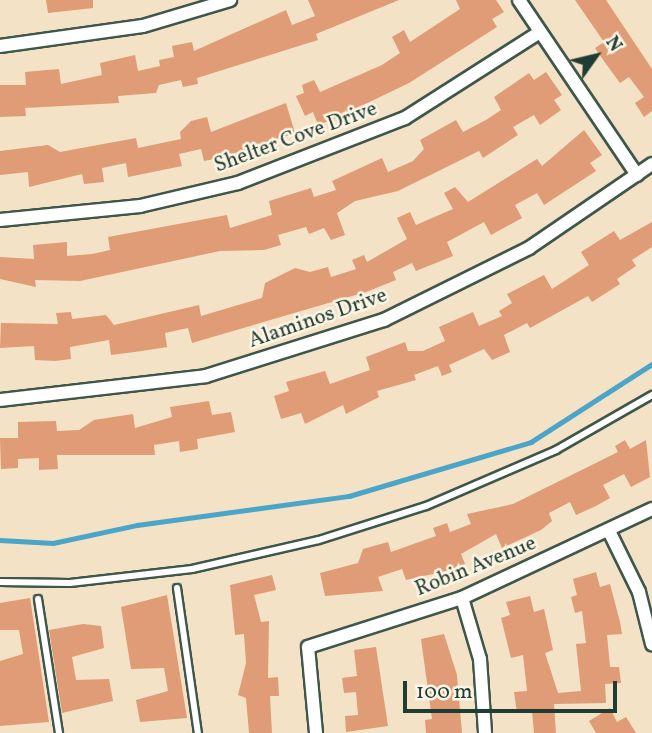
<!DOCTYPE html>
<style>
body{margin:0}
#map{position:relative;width:652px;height:733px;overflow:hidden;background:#f3e2c5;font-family:Vollkorn,serif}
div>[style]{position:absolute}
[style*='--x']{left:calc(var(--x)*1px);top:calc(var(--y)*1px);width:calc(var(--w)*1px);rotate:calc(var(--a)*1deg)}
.stream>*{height:4.5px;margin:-2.25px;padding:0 2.25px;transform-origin:2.25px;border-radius:2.25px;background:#4ba5c9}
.building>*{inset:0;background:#df9c76}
.roads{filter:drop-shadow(2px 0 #3f564a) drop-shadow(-2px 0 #3f564a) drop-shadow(0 2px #3f564a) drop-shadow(0 -2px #3f564a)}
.lane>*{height:6px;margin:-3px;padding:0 3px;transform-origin:3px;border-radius:3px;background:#fff}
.street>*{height:12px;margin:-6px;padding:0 6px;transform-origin:6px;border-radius:6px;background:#fff}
span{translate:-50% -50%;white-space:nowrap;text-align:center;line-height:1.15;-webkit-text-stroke:5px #fcf5e5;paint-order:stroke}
.street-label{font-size:21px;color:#1f3d34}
.north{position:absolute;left:561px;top:21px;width:70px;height:70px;-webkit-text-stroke:5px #fcf5e5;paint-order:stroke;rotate:56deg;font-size:19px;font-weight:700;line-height:28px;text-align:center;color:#1f3d34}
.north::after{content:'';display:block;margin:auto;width:24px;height:32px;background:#1f3d34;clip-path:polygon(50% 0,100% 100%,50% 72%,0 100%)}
.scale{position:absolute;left:403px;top:681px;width:214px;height:32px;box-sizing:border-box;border:4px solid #1f3d34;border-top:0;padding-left:9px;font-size:21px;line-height:24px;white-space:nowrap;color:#1f3d34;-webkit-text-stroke:5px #fcf5e5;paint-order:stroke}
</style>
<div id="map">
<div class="stream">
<i style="--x:0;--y:540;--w:53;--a:3.2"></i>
<i style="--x:53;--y:543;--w:86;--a:-12.1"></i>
<i style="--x:137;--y:525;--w:214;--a:-7.8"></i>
<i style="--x:349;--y:496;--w:190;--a:-16.5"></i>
<i style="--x:531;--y:442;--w:144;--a:-32.8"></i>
</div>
<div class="building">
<i style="clip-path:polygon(46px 0,93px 0,93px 8px,48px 13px)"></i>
<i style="clip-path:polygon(308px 0,399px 0,316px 34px,318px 40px,197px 78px,198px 84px,183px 87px,181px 80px,159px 85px,156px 93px,118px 96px,119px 103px,25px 108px,26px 116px,0 117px,0 85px,26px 85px,25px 72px,59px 69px,61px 84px,102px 75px,100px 63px,135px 55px,138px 71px,160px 66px,159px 60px,174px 57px,172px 46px,192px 42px,194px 51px,286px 10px,292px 25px,315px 16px)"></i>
<i style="clip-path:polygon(456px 0,496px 0,504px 12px,492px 19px,497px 27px,409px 83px,334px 119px,318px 125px,313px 112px,305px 116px,296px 96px,304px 93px,302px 85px,314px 80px,320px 92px,382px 65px,400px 53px,392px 37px,404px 30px,410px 42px,460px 9px)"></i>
<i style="clip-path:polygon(575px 0,606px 0,652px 69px,652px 111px,644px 117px,635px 103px,644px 97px,629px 77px,620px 83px,606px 64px,595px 48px,604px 42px)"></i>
<i style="clip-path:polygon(546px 72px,562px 95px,554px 100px,561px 110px,540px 125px,534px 115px,513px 127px,518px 135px,483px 158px,479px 151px,398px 191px,355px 201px,337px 213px,345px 235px,331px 240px,324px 228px,309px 234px,306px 227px,278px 235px,281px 245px,264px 250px,220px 251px,80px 281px,35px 280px,36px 287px,0 279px,0 257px,34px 259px,33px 245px,67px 242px,67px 256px,92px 254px,110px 250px,108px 237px,227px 215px,230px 228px,272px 215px,269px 201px,311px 188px,314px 197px,336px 190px,332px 181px,382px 158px,388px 172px,413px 161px,424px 149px,420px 140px,456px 120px,463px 132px,486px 120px,501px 110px,494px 97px,529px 73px,534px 80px)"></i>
<i style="clip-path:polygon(286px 103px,295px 133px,220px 158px,204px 161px,201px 149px,179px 154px,182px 166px,128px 177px,126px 163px,102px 168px,104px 182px,84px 184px,82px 174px,29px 187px,28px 172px,0 175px,0 151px,48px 145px,60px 152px,136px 138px,138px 148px,181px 139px,180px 132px,191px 121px,207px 117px,211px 132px)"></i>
<i style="clip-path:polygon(584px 130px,602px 155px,590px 163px,596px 171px,544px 205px,537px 193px,515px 205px,522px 218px,491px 235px,484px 222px,447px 242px,453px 256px,416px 271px,412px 263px,393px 272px,396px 280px,366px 292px,192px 343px,188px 328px,165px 333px,167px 347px,142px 351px,111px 355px,109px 340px,70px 347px,71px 359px,55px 361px,35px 360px,34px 346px,0 348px,1px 323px,58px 324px,56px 313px,71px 312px,72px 319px,106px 315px,114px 325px,199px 305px,201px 316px,262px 298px,265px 283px,295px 268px,310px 272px,328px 267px,331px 277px,356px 269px,352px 260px,364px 255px,367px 262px,407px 239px,397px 218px,410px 212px,416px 225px,453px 209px,444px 193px,455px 187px,468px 202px,537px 159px,542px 166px)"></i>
<i style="clip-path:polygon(652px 222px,652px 247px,632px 260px,636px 266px,617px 279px,620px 284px,592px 302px,588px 296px,530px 328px,527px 323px,504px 335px,510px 352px,492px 360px,484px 349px,449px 365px,452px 372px,442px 376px,438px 366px,414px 375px,416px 380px,377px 391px,379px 397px,346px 414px,343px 405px,305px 424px,301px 413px,281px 419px,274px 396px,289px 391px,286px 382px,325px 371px,330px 384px,370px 370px,366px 357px,405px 342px,408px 351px,423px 351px,445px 341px,439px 327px,473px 312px,479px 326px,502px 316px,499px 311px,512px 303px,507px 294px,544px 275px,552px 289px,589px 265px,581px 252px,614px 231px,620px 240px)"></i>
<i style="clip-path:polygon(209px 401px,212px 415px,231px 412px,235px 432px,197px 439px,198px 449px,180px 452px,179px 441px,154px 445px,155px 455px,57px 455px,58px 469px,39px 470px,39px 458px,18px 459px,18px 468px,1px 469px,0 438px,18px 438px,18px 422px,56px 421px,57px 431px,79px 430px,94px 420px,133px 414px,135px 428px,172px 417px,170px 407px)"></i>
<i style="clip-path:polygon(625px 440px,630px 449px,646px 440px,650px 477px,631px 487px,624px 474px,603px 485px,610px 498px,596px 506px,576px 515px,570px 502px,549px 513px,552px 521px,541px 530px,502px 548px,496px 534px,461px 554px,465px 564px,446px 571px,406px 580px,402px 569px,378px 577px,383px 591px,325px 596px,320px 573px,358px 563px,363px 549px,388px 542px,391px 552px,436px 536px,433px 528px,447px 523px,450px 532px,471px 524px,467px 514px,513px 504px,618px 452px,615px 446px)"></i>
<i style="clip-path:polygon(596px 572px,600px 587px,610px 584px,620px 622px,622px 634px,607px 635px,610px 667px,619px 667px,621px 683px,605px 684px,606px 703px,554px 704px,556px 733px,534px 733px,532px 711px,517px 713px,514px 692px,527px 691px,523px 655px,511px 658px,501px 618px,510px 615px,506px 602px,530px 596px,534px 612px,544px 609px,553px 650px,545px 653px,558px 693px,581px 691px,576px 644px,586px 643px,582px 611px,575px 613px,571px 597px,577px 595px,573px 579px)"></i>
<i style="clip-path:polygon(272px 575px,276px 590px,254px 595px,261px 622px,269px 621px,268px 678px,278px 677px,279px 696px,270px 696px,272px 733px,249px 733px,246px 698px,238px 695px,246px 663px,244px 634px,235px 635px,230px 585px)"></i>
<i style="clip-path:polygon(167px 595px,187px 718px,140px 722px,136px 700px,168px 691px,164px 668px,131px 669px,121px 607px)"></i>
<i style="clip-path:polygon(30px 598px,49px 722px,0 726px,0 661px,23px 654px,19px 630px,0 630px,0 603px)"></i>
<i style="clip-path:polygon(83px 624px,101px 626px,104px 648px,72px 657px,76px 680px,109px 679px,113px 701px,62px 713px,49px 630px)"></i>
<i style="clip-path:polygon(444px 634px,457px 675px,462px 733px,426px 733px,425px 720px,432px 719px,421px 639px)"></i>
<i style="clip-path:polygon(376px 647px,388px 726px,346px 732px,345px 716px,358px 715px,356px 692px,344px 693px,342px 678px,357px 676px,354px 650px)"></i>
<i style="clip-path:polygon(610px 708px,617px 722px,626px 717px,636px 733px,596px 733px,589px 721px)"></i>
</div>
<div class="roads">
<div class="lane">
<i style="--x:0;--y:582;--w:70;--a:0.8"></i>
<i style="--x:70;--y:583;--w:123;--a:-6.5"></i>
<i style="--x:192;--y:569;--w:130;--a:-12.9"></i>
<i style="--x:319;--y:540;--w:112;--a:-17.6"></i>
<i style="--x:426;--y:506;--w:142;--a:-23.3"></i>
<i style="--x:556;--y:450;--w:111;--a:-29.8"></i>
<i style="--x:177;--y:588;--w:147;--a:81.8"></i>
<i style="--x:38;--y:599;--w:136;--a:81.1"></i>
</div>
<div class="street">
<i style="--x:519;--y:0;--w:211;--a:56"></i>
<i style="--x:0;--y:46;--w:144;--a:-8"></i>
<i style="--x:143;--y:26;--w:91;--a:-16.6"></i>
<i style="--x:0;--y:220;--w:141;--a:-5.7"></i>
<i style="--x:140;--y:206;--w:101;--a:-13.2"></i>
<i style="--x:238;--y:183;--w:179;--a:-21.3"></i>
<i style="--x:405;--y:118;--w:160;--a:-32.5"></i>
<i style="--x:0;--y:400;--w:207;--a:-6.6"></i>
<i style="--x:206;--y:376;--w:187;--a:-17.5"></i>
<i style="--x:384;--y:320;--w:162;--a:-26.4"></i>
<i style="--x:529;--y:248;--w:149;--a:-34.3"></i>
<i style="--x:609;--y:531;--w:68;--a:63.8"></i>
<i style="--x:639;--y:592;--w:54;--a:76"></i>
<i style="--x:462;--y:598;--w:64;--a:73.6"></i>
<i style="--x:480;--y:659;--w:74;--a:86.1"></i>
<i style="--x:316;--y:733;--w:86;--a:-95.3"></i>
<i style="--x:308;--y:647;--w:162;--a:-17.7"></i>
<i style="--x:462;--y:598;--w:210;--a:-25.1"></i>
</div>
</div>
<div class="street-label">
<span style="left:296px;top:138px;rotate:-20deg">Shelter Cove Drive</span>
<span style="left:318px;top:319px;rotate:-19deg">Alaminos Drive</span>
<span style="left:476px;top:567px;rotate:-22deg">Robin Avenue</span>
</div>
<div class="north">N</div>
<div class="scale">100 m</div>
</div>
